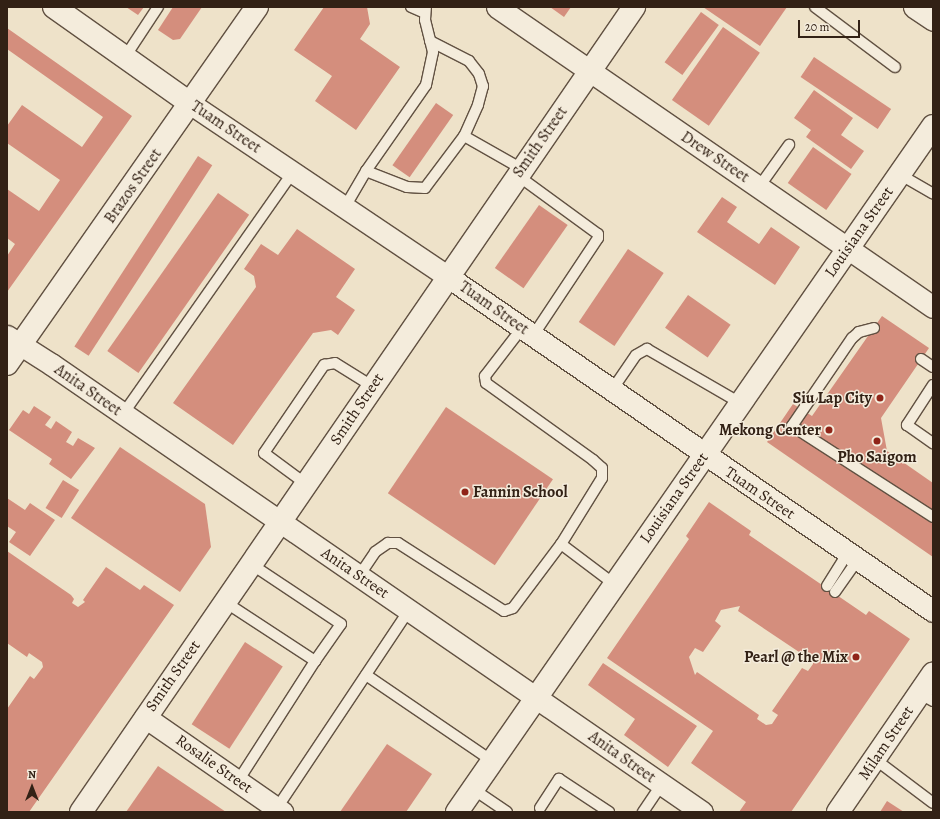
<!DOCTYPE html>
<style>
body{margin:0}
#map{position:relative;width:940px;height:819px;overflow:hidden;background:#eee2c9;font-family:Alegreya,serif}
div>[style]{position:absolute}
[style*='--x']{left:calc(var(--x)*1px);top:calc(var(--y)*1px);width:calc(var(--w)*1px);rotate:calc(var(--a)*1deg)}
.building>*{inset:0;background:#d48e7d;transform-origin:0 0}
.roads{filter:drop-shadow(1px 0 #615142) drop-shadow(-1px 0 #615142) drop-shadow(0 1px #615142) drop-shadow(0 -1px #615142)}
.lane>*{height:10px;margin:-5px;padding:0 5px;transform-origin:5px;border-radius:5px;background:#f4ecdc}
.street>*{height:21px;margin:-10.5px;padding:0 10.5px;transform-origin:10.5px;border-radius:10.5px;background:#f4ecdc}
.secondary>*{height:22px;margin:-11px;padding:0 11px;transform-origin:11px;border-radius:11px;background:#f4ecdc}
.dots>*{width:11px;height:11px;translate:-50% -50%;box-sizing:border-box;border:2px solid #f4ecdc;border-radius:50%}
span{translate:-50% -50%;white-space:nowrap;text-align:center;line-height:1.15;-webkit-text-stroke:3px #f4ecdc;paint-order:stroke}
.street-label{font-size:16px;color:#322115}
.poi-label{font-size:16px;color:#322115;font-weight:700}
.right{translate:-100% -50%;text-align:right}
.left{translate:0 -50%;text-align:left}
.frame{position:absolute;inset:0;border:8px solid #322115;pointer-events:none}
.north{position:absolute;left:12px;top:767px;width:40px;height:40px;-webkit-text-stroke:3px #f4ecdc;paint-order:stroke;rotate:0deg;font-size:11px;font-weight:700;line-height:16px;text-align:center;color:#322115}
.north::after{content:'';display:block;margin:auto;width:14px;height:18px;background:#322115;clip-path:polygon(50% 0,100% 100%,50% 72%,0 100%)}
.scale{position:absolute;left:798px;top:20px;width:62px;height:18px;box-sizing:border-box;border:2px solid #322115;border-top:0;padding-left:5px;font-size:12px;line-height:14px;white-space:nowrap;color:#322115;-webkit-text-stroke:3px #f4ecdc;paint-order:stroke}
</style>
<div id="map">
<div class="building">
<i style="clip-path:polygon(126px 7px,144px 7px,138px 15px)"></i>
<i style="clip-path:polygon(173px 7px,202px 7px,180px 39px,173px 40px,158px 30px)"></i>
<i style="clip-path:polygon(324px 7px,367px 7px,370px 24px,360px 39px,400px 67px,356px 130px,315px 101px,332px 76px,294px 50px)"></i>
<i style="clip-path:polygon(550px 7px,571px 7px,564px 17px)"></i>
<i style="clip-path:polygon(703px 7px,787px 7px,760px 46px)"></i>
<i style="left:701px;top:12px;width:22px;height:62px;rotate:36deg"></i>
<i style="left:723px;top:27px;width:45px;height:89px;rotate:35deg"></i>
<i style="clip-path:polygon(7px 28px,132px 116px,7px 292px,7px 256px,15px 244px,7px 238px,7px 189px,39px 211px,60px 180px,7px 143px,7px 126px,22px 105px,82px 147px,103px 117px,7px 49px)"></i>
<i style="left:814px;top:57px;width:93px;height:24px;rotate:34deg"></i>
<i style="clip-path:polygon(814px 90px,853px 118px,841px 135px,864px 151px,851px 169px,806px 137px,811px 130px,794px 118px)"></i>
<i style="left:436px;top:103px;width:21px;height:76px;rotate:35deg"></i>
<i style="left:813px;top:147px;width:47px;height:44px;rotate:35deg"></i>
<i style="left:198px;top:156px;width:17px;height:227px;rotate:33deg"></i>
<i style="left:218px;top:193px;width:38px;height:193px;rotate:35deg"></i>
<i style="clip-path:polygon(722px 197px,737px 207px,727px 222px,759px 244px,771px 227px,800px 247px,775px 285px,697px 232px)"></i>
<i style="left:539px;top:205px;width:35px;height:77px;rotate:35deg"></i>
<i style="clip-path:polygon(297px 229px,355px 269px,336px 297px,355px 310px,338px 335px,331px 330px,313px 333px,233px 445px,173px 403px,256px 287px,254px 276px,244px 269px,261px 244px,278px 255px)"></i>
<i style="left:628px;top:249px;width:43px;height:88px;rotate:34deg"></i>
<i style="left:688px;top:295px;width:52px;height:40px;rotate:35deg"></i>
<i style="clip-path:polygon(882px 316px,929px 348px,881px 418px,887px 451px,933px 483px,933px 557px,767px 442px,793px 404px,812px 416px)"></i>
<i style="clip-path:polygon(34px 406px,51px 417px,45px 425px,51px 429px,56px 421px,72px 432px,66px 442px,73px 446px,78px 438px,95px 448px,71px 479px,49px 464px,52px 459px,9px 430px,23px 410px,29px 414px)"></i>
<i style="left:446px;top:407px;width:129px;height:104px;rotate:34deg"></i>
<i style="clip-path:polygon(120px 447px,205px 504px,211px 547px,180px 592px,71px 518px)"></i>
<i style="left:63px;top:480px;width:19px;height:33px;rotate:32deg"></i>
<i style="clip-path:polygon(7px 498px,25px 510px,30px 503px,55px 520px,30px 556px,9px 542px,16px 532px,7px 526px)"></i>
<i style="clip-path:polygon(evenodd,709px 502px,751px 531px,749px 535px,866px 615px,869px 611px,910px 639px,791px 812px,739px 812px,746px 802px,691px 763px,713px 731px,607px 658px,689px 539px,686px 536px,709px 502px,740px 606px,738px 611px,802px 654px,804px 649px,813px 656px,813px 664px,808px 671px,802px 668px,772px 711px,778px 715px,772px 724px,766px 725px,757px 719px,759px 715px,697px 672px,695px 675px,689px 657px,695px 648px,703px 652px,721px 626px,715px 621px,721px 610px,740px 606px)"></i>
<i style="clip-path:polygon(7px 551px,71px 595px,74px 599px,72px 603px,78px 607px,85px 602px,83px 600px,106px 567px,140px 590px,144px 585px,174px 605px,29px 812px,7px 812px,7px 709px,30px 676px,34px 679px,43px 667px,42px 662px,29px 653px,27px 657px,7px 643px)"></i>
<i style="left:245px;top:642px;width:45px;height:98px;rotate:33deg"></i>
<i style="clip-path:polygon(603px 663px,697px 726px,668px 767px,624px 735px,635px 719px,588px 685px)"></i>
<i style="clip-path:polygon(387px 744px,432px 774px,406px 812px,340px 812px)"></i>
<i style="clip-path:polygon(158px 766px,226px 812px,126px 812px)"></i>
<i style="clip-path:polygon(887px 801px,904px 812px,880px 812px)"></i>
</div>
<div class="roads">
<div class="lane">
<i style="--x:411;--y:7;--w:15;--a:23"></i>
<i style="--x:815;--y:7;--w:100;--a:36.9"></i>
<i style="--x:430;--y:41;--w:44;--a:27.1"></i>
<i style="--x:469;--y:61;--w:16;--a:52"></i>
<i style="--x:479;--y:74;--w:13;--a:72"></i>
<i style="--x:483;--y:86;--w:20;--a:105"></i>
<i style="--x:478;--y:105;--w:34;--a:114"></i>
<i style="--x:125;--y:57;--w:60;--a:-56.6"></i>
<i style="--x:366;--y:171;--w:44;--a:21.3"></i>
<i style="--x:407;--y:187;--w:18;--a:3"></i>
<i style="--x:425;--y:188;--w:65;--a:-53.1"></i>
<i style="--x:464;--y:136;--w:67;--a:29.6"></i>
<i style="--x:899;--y:174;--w:39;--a:30"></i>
<i style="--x:517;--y:175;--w:100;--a:36.1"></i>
<i style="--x:598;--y:234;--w:4;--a:90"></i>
<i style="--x:598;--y:238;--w:118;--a:123.6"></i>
<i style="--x:759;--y:187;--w:52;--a:-54.5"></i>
<i style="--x:345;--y:207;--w:42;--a:-59.7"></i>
<i style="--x:366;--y:171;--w:105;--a:-55.1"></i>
<i style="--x:426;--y:85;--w:34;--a:-78"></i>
<i style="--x:433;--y:52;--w:33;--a:-104"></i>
<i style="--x:425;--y:20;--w:13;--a:-86"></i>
<i style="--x:522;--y:328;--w:61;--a:127.6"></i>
<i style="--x:485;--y:376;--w:7;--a:82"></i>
<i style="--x:486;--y:383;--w:132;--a:35.7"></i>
<i style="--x:593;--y:460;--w:12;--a:42"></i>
<i style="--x:602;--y:468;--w:10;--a:90"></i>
<i style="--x:602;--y:478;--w:78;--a:121.8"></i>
<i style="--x:561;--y:544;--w:66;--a:37"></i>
<i style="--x:874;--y:328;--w:16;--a:165"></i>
<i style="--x:859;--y:332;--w:9;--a:139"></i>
<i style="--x:852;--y:338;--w:107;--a:124.3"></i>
<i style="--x:792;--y:426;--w:168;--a:32.8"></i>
<i style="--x:921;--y:359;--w:14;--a:34"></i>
<i style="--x:933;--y:385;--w:48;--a:123"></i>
<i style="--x:907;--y:425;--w:32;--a:35"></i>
<i style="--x:612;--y:390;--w:42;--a:-55.6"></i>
<i style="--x:636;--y:355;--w:13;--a:-29"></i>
<i style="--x:647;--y:349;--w:108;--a:30.1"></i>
<i style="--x:123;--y:414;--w:296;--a:-54.9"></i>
<i style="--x:306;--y:484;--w:52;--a:-143.6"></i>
<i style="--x:264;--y:453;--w:107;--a:-55.7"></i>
<i style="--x:324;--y:365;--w:11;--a:-10"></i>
<i style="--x:335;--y:363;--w:44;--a:31.9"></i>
<i style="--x:359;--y:576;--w:29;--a:-56"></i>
<i style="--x:375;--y:552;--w:16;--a:-35"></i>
<i style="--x:388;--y:543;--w:10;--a:0"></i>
<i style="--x:398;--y:543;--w:126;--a:32.7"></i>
<i style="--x:504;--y:611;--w:9;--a:-18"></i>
<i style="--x:513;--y:608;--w:80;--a:-53.1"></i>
<i style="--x:827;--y:586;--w:39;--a:-58"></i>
<i style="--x:835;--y:592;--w:39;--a:-55"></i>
<i style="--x:225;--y:602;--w:108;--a:33.2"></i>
<i style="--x:315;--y:661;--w:45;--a:-54.9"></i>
<i style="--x:341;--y:624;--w:108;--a:-146.3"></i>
<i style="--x:366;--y:675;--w:153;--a:34.3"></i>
<i style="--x:920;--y:694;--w:15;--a:28"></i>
<i style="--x:876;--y:760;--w:71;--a:37"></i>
<i style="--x:238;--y:781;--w:143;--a:-57.3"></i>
<i style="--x:473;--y:789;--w:41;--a:34.1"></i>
<i style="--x:277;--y:808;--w:238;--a:-56.3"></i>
<i style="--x:540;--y:808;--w:35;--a:-57"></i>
<i style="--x:559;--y:779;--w:60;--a:33.4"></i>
<i style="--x:643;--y:812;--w:34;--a:-56"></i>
</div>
<div class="street">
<i style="--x:497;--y:7;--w:529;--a:34.53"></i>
<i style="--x:914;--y:7;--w:23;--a:34"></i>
<i style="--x:191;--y:104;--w:308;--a:33.9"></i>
<i style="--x:447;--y:276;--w:590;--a:34.58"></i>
<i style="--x:7;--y:336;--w:52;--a:32.5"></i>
<i style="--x:51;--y:364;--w:790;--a:34.53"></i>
<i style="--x:145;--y:717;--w:167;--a:34.7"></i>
</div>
<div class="secondary">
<i style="--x:54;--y:7;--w:168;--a:35.3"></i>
<i style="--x:7;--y:364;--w:436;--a:-55"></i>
<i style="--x:81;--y:812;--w:977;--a:-55.51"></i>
<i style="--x:457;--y:812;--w:835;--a:-55.24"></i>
<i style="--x:838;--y:812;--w:168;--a:-55.5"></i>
</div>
</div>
<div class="dots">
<i style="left:880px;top:398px;background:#8f2418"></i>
<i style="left:829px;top:430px;background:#8f2418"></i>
<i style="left:877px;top:441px;background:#8f2418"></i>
<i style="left:465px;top:492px;background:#8f2418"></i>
<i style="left:856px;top:657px;background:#8f2418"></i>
</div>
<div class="street-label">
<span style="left:226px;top:127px;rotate:34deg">Tuam Street</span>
<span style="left:540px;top:142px;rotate:-55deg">Smith Street</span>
<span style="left:715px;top:157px;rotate:34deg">Drew Street</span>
<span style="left:133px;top:186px;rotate:-55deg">Brazos Street</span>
<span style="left:859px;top:232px;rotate:-55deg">Louisiana Street</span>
<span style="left:494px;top:308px;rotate:35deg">Tuam Street</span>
<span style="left:88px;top:390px;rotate:35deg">Anita Street</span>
<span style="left:357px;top:409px;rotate:-56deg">Smith Street</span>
<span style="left:760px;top:493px;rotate:34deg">Tuam Street</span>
<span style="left:674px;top:498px;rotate:-55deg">Louisiana Street</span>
<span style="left:355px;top:573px;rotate:34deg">Anita Street</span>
<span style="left:173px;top:676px;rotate:-55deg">Smith Street</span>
<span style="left:886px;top:743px;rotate:-56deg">Milam Street</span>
<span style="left:622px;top:757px;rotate:35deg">Anita Street</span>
<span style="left:214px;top:764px;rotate:35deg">Rosalie Street</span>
</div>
<div class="poi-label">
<span class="right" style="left:872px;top:398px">Siu Lap City</span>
<span class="right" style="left:821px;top:430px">Mekong Center</span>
<span style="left:877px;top:457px">Pho Saigom</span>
<span class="left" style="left:473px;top:492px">Fannin School</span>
<span class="right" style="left:848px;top:657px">Pearl @ the Mix</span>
</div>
<div class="frame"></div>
<div class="north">N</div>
<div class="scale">20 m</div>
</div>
